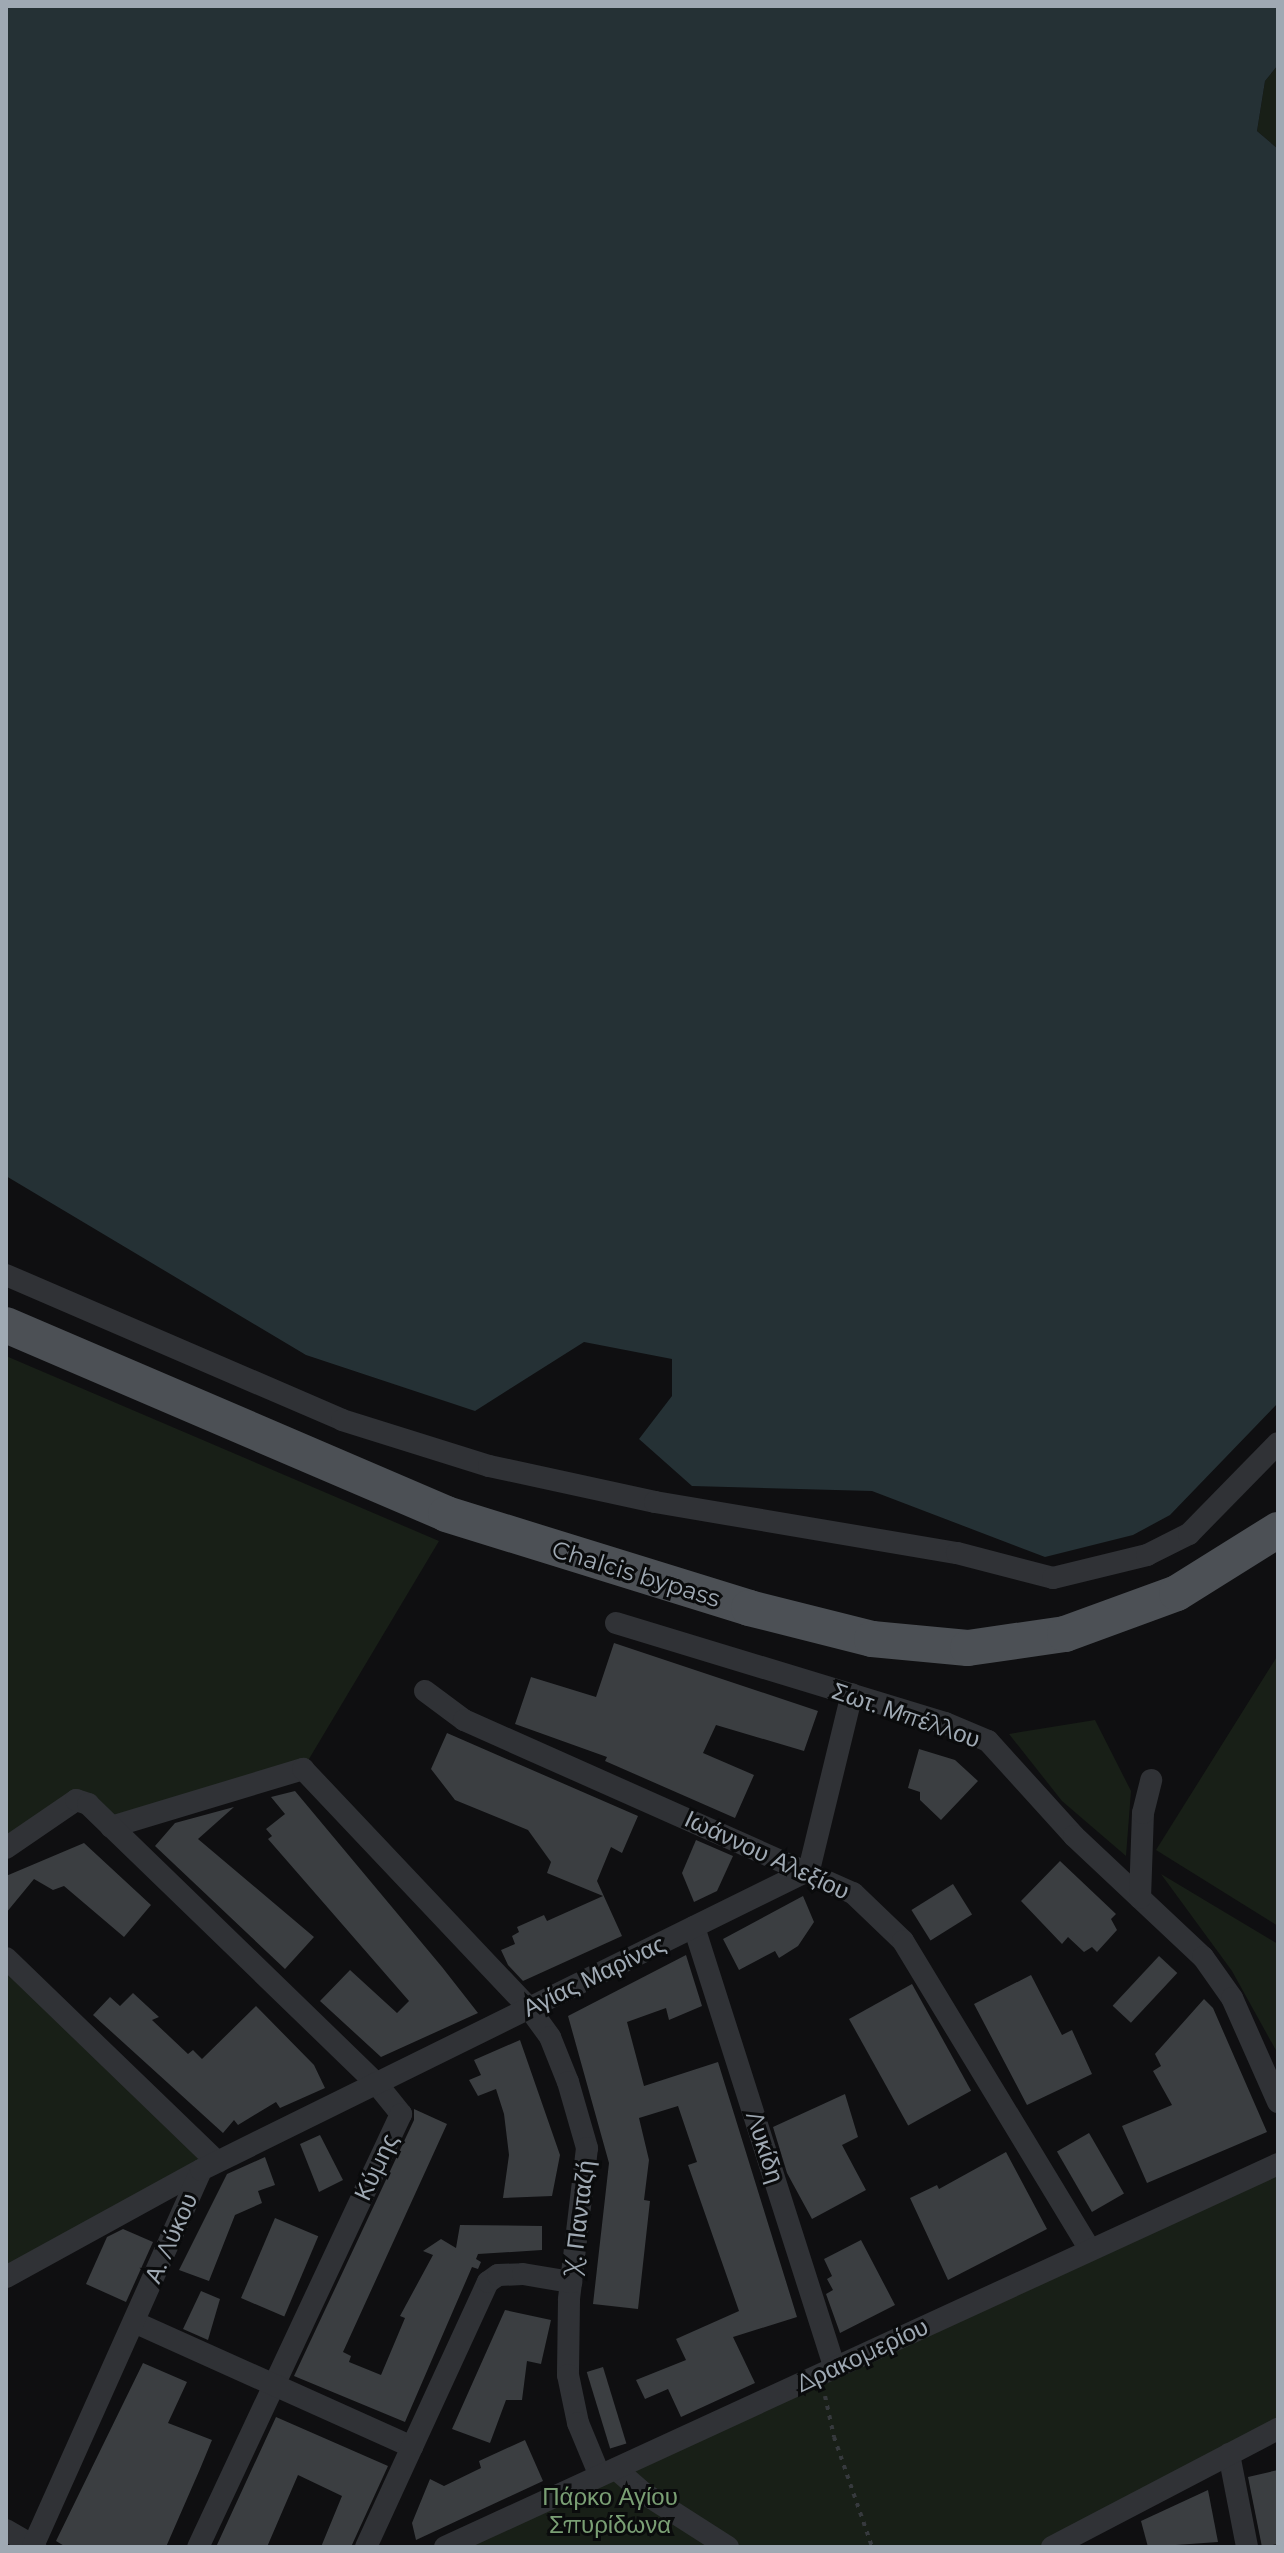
<!DOCTYPE html>
<meta charset="utf-8">
<style>
body{margin:0}
#map{position:relative;width:1284px;height:2553px;overflow:hidden;background:#0f0f11;font-family:Montserrat,sans-serif}
div>[style]{position:absolute}
[style*='--x']{left:calc(var(--x)*1px);top:calc(var(--y)*1px);width:calc(var(--w)*1px);rotate:calc(var(--a)*1deg)}
.green>*{inset:0;background:#181f17}
.water>*{inset:0;background:#253135}
.building>*{inset:0;background:#3b3e41;transform-origin:0 0}
.path>*{height:4px;margin-top:-2px;transform-origin:0;background:repeating-linear-gradient(90deg,#36393d 0 4px,transparent 0 10px)}
.minor>*{height:22px;margin:-11px;padding:0 11px;transform-origin:11px;border-radius:11px;background:#303236}
.primary>*{height:36px;margin:-18px;padding:0 18px;transform-origin:18px;border-radius:18px;background:#4c5055}
span{translate:-50% -50%;white-space:nowrap;text-align:center;line-height:1.15;-webkit-text-stroke:6px #0a0b0c;paint-order:stroke}
.street-label{font-size:24px;color:#9fa9b3}
.park-label{font-size:24px;color:#7a9f74}
.frame{position:absolute;inset:0;border:8px solid #9fa9b3;pointer-events:none}
</style>
<div id="map">
<div class="green">
<i style="clip-path:polygon(1278px 65px,1278px 149px,1257px 131px,1265px 81px)"></i>
<i style="clip-path:polygon(6px 1356px,439px 1541px,303px 1769px,111px 1827px,88px 1804px,6px 1848px)"></i>
<i style="clip-path:polygon(1278px 1655px,1278px 1926px,1156px 1850px)"></i>
<i style="clip-path:polygon(1095px 1720px,1131px 1791px,1126px 1856px,1062px 1801px,1009px 1734px)"></i>
<i style="clip-path:polygon(1161px 1874px,1278px 1944px,1278px 2054px,1232px 1971px)"></i>
<i style="clip-path:polygon(6px 1958px,217px 2162px,6px 2277px)"></i>
<i style="clip-path:polygon(1278px 2164px,1278px 2429px,1052px 2547px,445px 2547px)"></i>
</div>
<div class="water">
<i style="clip-path:polygon(6px 6px,1278px 6px,1278px 65px,1265px 81px,1257px 131px,1278px 149px,1278px 1403px,1170px 1515px,1133px 1535px,1045px 1557px,872px 1491px,692px 1486px,639px 1439px,672px 1396px,672px 1359px,584px 1342px,475px 1411px,306px 1355px,6px 1176px)"></i>
</div>
<div class="building">
<i style="clip-path:polygon(614px 1643px,818px 1711px,804px 1751px,716px 1725px,703px 1753px,754px 1775px,735px 1818px,605px 1761px,607px 1757px,515px 1724px,531px 1677px,596px 1697px)"></i>
<i style="clip-path:polygon(447px 1733px,638px 1816px,622px 1853px,611px 1847px,597px 1881px,622px 1936px,523px 1981px,508px 1965px,501px 1950px,515px 1944px,512px 1936px,519px 1932px,517px 1927px,544px 1915px,547px 1921px,603px 1896px,547px 1873px,551px 1862px,528px 1830px,455px 1800px,431px 1769px)"></i>
<i style="clip-path:polygon(919px 1749px,955px 1760px,978px 1781px,941px 1820px,920px 1800px,920px 1792px,908px 1788px)"></i>
<i style="clip-path:polygon(295px 1791px,442px 1967px,478px 2013px,381px 2057px,320px 2001px,350px 1970px,397px 2013px,409px 2001px,268px 1839px,272px 1836px,266px 1829px,285px 1814px,271px 1797px)"></i>
<i style="clip-path:polygon(234px 1807px,198px 1839px,314px 1937px,285px 1969px,155px 1846px,175px 1823px)"></i>
<i style="clip-path:polygon(696px 1840px,733px 1856px,717px 1891px,694px 1902px,682px 1873px)"></i>
<i style="clip-path:polygon(84px 1843px,151px 1905px,124px 1937px,64px 1886px,53px 1890px,34px 1879px,6px 1913px,6px 1876px)"></i>
<i style="clip-path:polygon(1060px 1861px,1116px 1914px,1111px 1919px,1117px 1930px,1097px 1952px,1092px 1947px,1084px 1952px,1068px 1937px,1062px 1944px,1021px 1901px)"></i>
<i style="left:953px;top:1884px;width:36px;height:49px;rotate:58deg"></i>
<i style="clip-path:polygon(803px 1896px,814px 1922px,798px 1946px,779px 1958px,775px 1951px,739px 1970px,723px 1939px)"></i>
<i style="clip-path:polygon(686px 1955px,702px 2006px,669px 2020px,666px 2008px,627px 2022px,644px 2086px,718px 2062px,797px 2317px,733px 2337px,755px 2383px,681px 2417px,668px 2389px,645px 2399px,636px 2380px,686px 2360px,676px 2339px,739px 2311px,688px 2165px,697px 2162px,678px 2106px,639px 2118px,649px 2160px,644px 2200px,650px 2201px,638px 2309px,593px 2304px,609px 2163px,568px 2016px)"></i>
<i style="left:1159px;top:1956px;width:25px;height:68px;rotate:43deg"></i>
<i style="clip-path:polygon(1031px 1975px,1062px 2035px,1072px 2030px,1092px 2074px,1027px 2105px,974px 2004px)"></i>
<i style="left:912px;top:1984px;width:122px;height:72px;rotate:61deg"></i>
<i style="clip-path:polygon(133px 1993px,159px 2017px,152px 2020px,188px 2054px,193px 2050px,202px 2059px,256px 2006px,314px 2065px,325px 2088px,280px 2108px,276px 2102px,238px 2125px,234px 2120px,223px 2133px,93px 2015px,110px 1997px,120px 2006px)"></i>
<i style="clip-path:polygon(1204px 1999px,1213px 2008px,1267px 2132px,1147px 2183px,1122px 2126px,1172px 2105px,1153px 2071px,1161px 2066px,1155px 2054px)"></i>
<i style="clip-path:polygon(520px 2040px,560px 2155px,552px 2196px,503px 2198px,509px 2155px,504px 2114px,496px 2089px,478px 2096px,469px 2080px,481px 2075px,474px 2060px)"></i>
<i style="clip-path:polygon(845px 2094px,858px 2137px,842px 2145px,866px 2190px,812px 2219px,787px 2173px,773px 2127px)"></i>
<i style="clip-path:polygon(414px 2109px,447px 2124px,343px 2352px,351px 2356px,349px 2362px,381px 2375px,405px 2318px,400px 2316px,433px 2255px,423px 2251px,441px 2239px,456px 2248px,460px 2225px,542px 2226px,542px 2250px,478px 2254px,476px 2259px,481px 2262px,478px 2269px,472px 2267px,405px 2422px,294px 2376px,414px 2120px)"></i>
<i style="left:1089px;top:2133px;width:70px;height:37px;rotate:60deg"></i>
<i style="clip-path:polygon(320px 2135px,343px 2180px,319px 2192px,300px 2144px)"></i>
<i style="clip-path:polygon(1006px 2152px,1047px 2229px,948px 2280px,910px 2198px,937px 2185px,939px 2189px)"></i>
<i style="clip-path:polygon(265px 2157px,275px 2185px,258px 2191px,262px 2203px,235px 2215px,209px 2281px,179px 2270px,227px 2174px)"></i>
<i style="left:275px;top:2218px;width:47px;height:87px;rotate:23deg"></i>
<i style="clip-path:polygon(123px 2229px,153px 2242px,126px 2302px,86px 2284px,107px 2237px)"></i>
<i style="clip-path:polygon(861px 2240px,895px 2305px,840px 2333px,826px 2294px,833px 2290px,827px 2279px,832px 2276px,824px 2259px)"></i>
<i style="clip-path:polygon(201px 2291px,220px 2299px,208px 2340px,183px 2329px)"></i>
<i style="clip-path:polygon(505px 2310px,551px 2320px,541px 2364px,527px 2361px,522px 2400px,506px 2400px,490px 2443px,452px 2429px)"></i>
<i style="clip-path:polygon(143px 2363px,187px 2382px,168px 2423px,212px 2440px,200px 2469px,166px 2547px,66px 2547px,56px 2541px)"></i>
<i style="left:603px;top:2367px;width:80px;height:17px;rotate:73deg"></i>
<i style="clip-path:polygon(276px 2417px,388px 2466px,351px 2547px,321px 2547px,342px 2496px,298px 2475px,267px 2547px,216px 2547px)"></i>
<i style="clip-path:polygon(525px 2440px,543px 2481px,416px 2540px,412px 2523px,430px 2479px,444px 2486px,481px 2468px,479px 2461px)"></i>
<i style="clip-path:polygon(1278px 2470px,1278px 2544px,1262px 2547px,1248px 2477px)"></i>
<i style="clip-path:polygon(1208px 2490px,1218px 2542px,1148px 2547px,1141px 2521px)"></i>
</div>
<div class="path">
<i style="--x:825;--y:2396;--w:42;--a:77.6"></i>
<i style="--x:834;--y:2437;--w:116;--a:70.9"></i>
</div>
<div class="minor">
<i style="--x:6;--y:1275;--w:366;--a:23.3"></i>
<i style="--x:342;--y:1420;--w:154;--a:17.4"></i>
<i style="--x:489;--y:1466;--w:170;--a:12.2"></i>
<i style="--x:655;--y:1502;--w:306;--a:9.6"></i>
<i style="--x:957;--y:1553;--w:99;--a:14.6"></i>
<i style="--x:1053;--y:1578;--w:97;--a:-13.7"></i>
<i style="--x:1147;--y:1555;--w:47;--a:-26.6"></i>
<i style="--x:1189;--y:1534;--w:127;--a:-45.6"></i>
<i style="--x:616;--y:1623;--w:344;--a:16.9"></i>
<i style="--x:945;--y:1723;--w:47;--a:22.7"></i>
<i style="--x:988;--y:1741;--w:128;--a:47.8"></i>
<i style="--x:1074;--y:1836;--w:177;--a:43.2"></i>
<i style="--x:1203;--y:1957;--w:50;--a:54.7"></i>
<i style="--x:1232;--y:1998;--w:114;--a:66.1"></i>
<i style="--x:425;--y:1691;--w:49;--a:36.6"></i>
<i style="--x:464;--y:1720;--w:426;--a:24"></i>
<i style="--x:853;--y:1893;--w:69;--a:43.8"></i>
<i style="--x:903;--y:1941;--w:361;--a:58.8"></i>
<i style="--x:111;--y:1827;--w:201;--a:-16.8"></i>
<i style="--x:303;--y:1769;--w:329;--a:46.6"></i>
<i style="--x:529;--y:2008;--w:36;--a:54"></i>
<i style="--x:550;--y:2037;--w:48;--a:68.2"></i>
<i style="--x:568;--y:2082;--w:69;--a:73.9"></i>
<i style="--x:587;--y:2148;--w:153;--a:96.8"></i>
<i style="--x:569;--y:2300;--w:75;--a:90.8"></i>
<i style="--x:568;--y:2375;--w:49;--a:78.2"></i>
<i style="--x:578;--y:2423;--w:57;--a:67.5"></i>
<i style="--x:6;--y:1848;--w:85;--a:-34.4"></i>
<i style="--x:76;--y:1800;--w:13;--a:18"></i>
<i style="--x:88;--y:1804;--w:401;--a:44.1"></i>
<i style="--x:376;--y:2083;--w:40;--a:51"></i>
<i style="--x:401;--y:2114;--w:478;--a:115.1"></i>
<i style="--x:1140;--y:1898;--w:85;--a:-88"></i>
<i style="--x:1143;--y:1813;--w:34;--a:-76"></i>
<i style="--x:694;--y:1927;--w:463;--a:72.3"></i>
<i style="--x:6;--y:1958;--w:293;--a:44"></i>
<i style="--x:6;--y:2277;--w:222;--a:-28.8"></i>
<i style="--x:134;--y:2322;--w:305;--a:24.2"></i>
<i style="--x:1229;--y:2454;--w:95;--a:79"></i>
<i style="--x:616;--y:2469;--w:35;--a:41"></i>
<i style="--x:642;--y:2492;--w:102;--a:32.6"></i>
<i style="--x:6;--y:2530;--w:34;--a:30"></i>
<i style="--x:33;--y:2546;--w:412;--a:-65.9"></i>
<i style="--x:201;--y:2170;--w:678;--a:-26.26"></i>
<i style="--x:809;--y:1870;--w:181;--a:-76.3"></i>
<i style="--x:366;--y:2547;--w:292;--a:-65.3"></i>
<i style="--x:488;--y:2282;--w:12;--a:-35"></i>
<i style="--x:498;--y:2275;--w:25;--a:-2"></i>
<i style="--x:523;--y:2274;--w:49;--a:9.5"></i>
<i style="--x:445;--y:2547;--w:917;--a:-24.69"></i>
<i style="--x:1052;--y:2547;--w:255;--a:-27.6"></i>
</div>
<div class="primary">
<i style="--x:6;--y:1325;--w:479;--a:23.2"></i>
<i style="--x:446;--y:1514;--w:317;--a:17.2"></i>
<i style="--x:749;--y:1608;--w:127;--a:14.1"></i>
<i style="--x:872;--y:1639;--w:96;--a:5.4"></i>
<i style="--x:968;--y:1648;--w:98;--a:-8.2"></i>
<i style="--x:1065;--y:1634;--w:119;--a:-20.1"></i>
<i style="--x:1177;--y:1593;--w:119;--a:-32"></i>
</div>
<div class="street-label">
<span style="left:636px;top:1574px;rotate:17deg">Chalcis bypass</span>
<span style="left:906px;top:1715px;rotate:19deg">Σωτ. Μπέλλου</span>
<span style="left:767px;top:1855px;rotate:25deg">Ιωάννου Αλεξίου</span>
<span style="left:594px;top:1976px;rotate:-26deg">Αγίας Μαρίνας</span>
<span style="left:765px;top:2147px;rotate:72deg">Λυκίδη</span>
<span style="left:376px;top:2167px;rotate:-65deg">Κύμης</span>
<span style="left:579px;top:2217px;rotate:-83deg">Χ. Πανταζή</span>
<span style="left:171px;top:2238px;rotate:-66deg">Α. Λύκου</span>
<span style="left:862px;top:2355px;rotate:-25deg">Δρακομερίου</span>
</div>
<div class="park-label">
<span style="left:610px;top:2511px">Πάρκο Αγίου<br>Σπυρίδωνα</span>
</div>
<div class="frame"></div>
</div>
